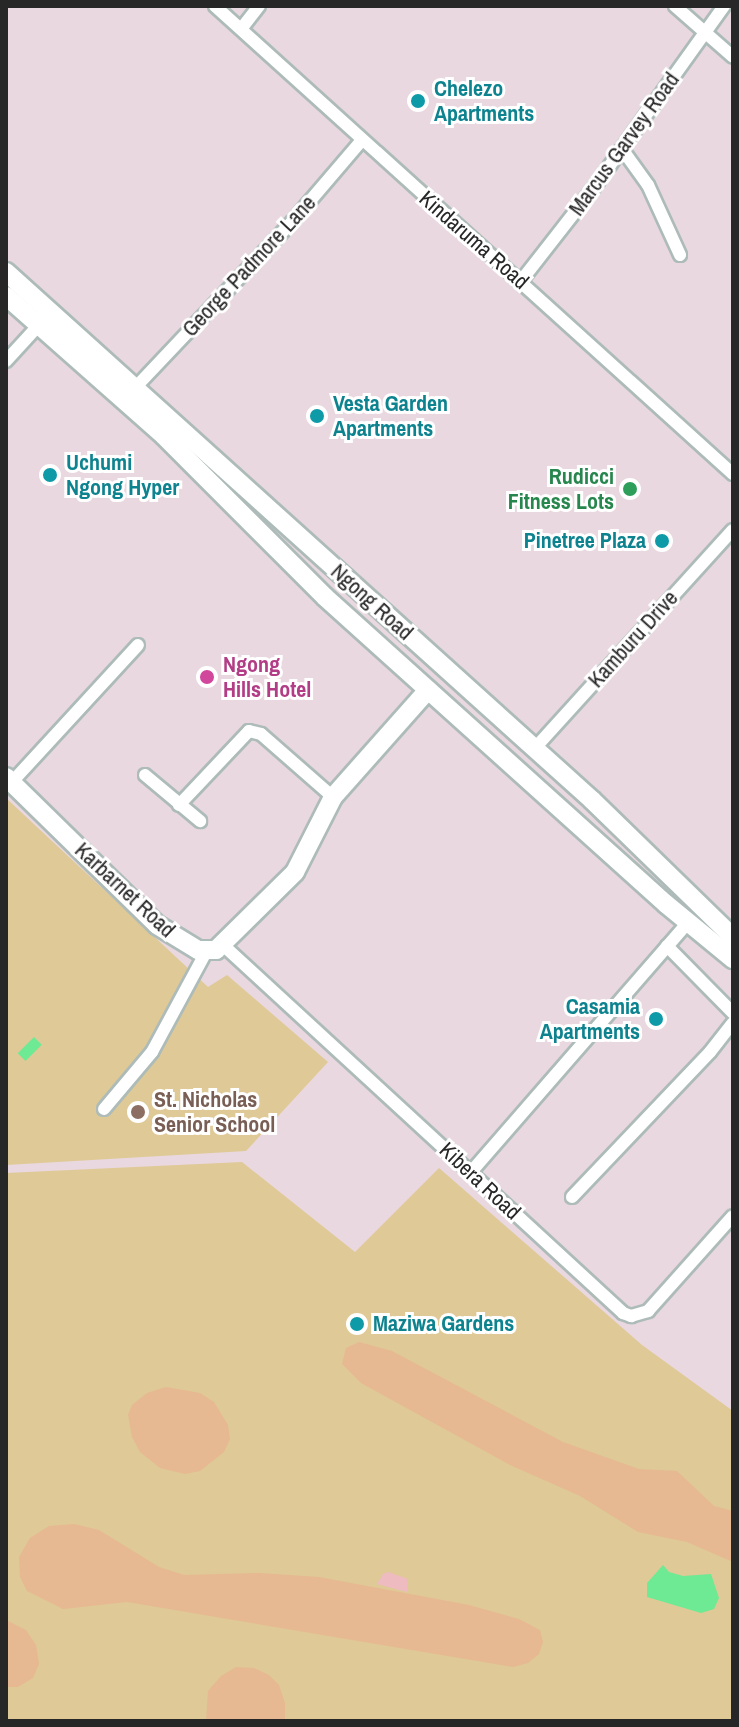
<!DOCTYPE html>
<style>
body{margin:0}
#map{position:relative;width:739px;height:1727px;overflow:hidden;background:#e9d8df;font-family:"Archivo Narrow",sans-serif}
div>[style]{position:absolute}
[style*='--x']{left:calc(var(--x)*1px);top:calc(var(--y)*1px);width:calc(var(--w)*1px);rotate:calc(var(--a)*1deg)}
.green>*{inset:0;background:#dfc996}
.sand>*{inset:0;background:#eebbc1}
.pitch>*{inset:0;background:#e6b992}
.water>*{inset:0;background:#6ee994;transform-origin:0 0}
.roads{filter:drop-shadow(2px 0 #adbbb9) drop-shadow(-2px 0 #adbbb9) drop-shadow(0 2px #adbbb9) drop-shadow(0 -2px #adbbb9)}
.street>*{height:12px;margin:-6px;padding:0 6px;transform-origin:6px;border-radius:6px;background:#fff}
.secondary>*{height:18px;margin:-9px;padding:0 9px;transform-origin:9px;border-radius:9px;background:#fff}
.dots>*{width:22px;height:22px;translate:-50% -50%;box-sizing:border-box;border:4px solid #fff;border-radius:50%}
span{translate:-50% -50%;white-space:nowrap;text-align:center;line-height:1.15;-webkit-text-stroke:6px #fff;paint-order:stroke}
.culture-label{font-size:22px;color:#0d838f;font-weight:700}
.left{translate:0 -50%;text-align:left}
.right{translate:-100% -50%;text-align:right}
.street-label{font-size:22px;color:#272727}
.leisure-label{font-size:22px;color:#27864d;font-weight:700}
.hotel-label{font-size:22px;color:#b23c85;font-weight:700}
.education-label{font-size:22px;color:#785e54;font-weight:700}
.frame{position:absolute;inset:0;border:8px solid #272727;pointer-events:none}
</style>
<div id="map">
<div class="green">
<i style="clip-path:polygon(6px 798px,208px 987px,227px 975px,328px 1062px,246px 1151px,6px 1165px)"></i>
<i style="clip-path:polygon(242px 1162px,355px 1252px,439px 1168px,642px 1345px,733px 1411px,733px 1721px,6px 1721px,6px 1173px)"></i>
</div>
<div class="sand">
<i style="clip-path:polygon(388px 1572px,408px 1579px,407px 1592px,377px 1584px,383px 1574px)"></i>
</div>
<div class="pitch">
<i style="clip-path:polygon(359px 1342px,392px 1351px,563px 1442px,639px 1469px,677px 1471px,714px 1506px,733px 1511px,733px 1562px,687px 1542px,638px 1532px,580px 1496px,510px 1465px,361px 1383px,342px 1364px,346px 1348px)"></i>
<i style="clip-path:polygon(166px 1387px,200px 1393px,214px 1402px,228px 1425px,230px 1439px,224px 1452px,200px 1471px,185px 1474px,160px 1468px,140px 1452px,132px 1437px,128px 1415px,132px 1405px,147px 1393px)"></i>
<i style="clip-path:polygon(74px 1524px,99px 1530px,159px 1567px,184px 1575px,259px 1573px,319px 1577px,469px 1605px,519px 1619px,540px 1630px,543px 1642px,539px 1654px,528px 1663px,513px 1667px,127px 1602px,63px 1609px,27px 1591px,20px 1577px,19px 1557px,30px 1538px,49px 1526px)"></i>
<i style="clip-path:polygon(6px 1620px,26px 1630px,36px 1645px,39px 1664px,33px 1678px,18px 1687px,6px 1687px)"></i>
<i style="clip-path:polygon(236px 1667px,254px 1668px,269px 1675px,279px 1685px,285px 1703px,285px 1721px,206px 1721px,208px 1691px,221px 1676px)"></i>
</div>
<div class="water">
<i style="left:34px;top:1037px;width:11px;height:23px;rotate:45deg"></i>
<i style="clip-path:polygon(663px 1565px,669px 1572px,683px 1576px,711px 1574px,719px 1598px,714px 1609px,701px 1613px,647px 1597px,647px 1583px)"></i>
</div>
<div class="roads">
<div class="street">
<i style="--x:215;--y:6;--w:698;--a:42.1"></i>
<i style="--x:675;--y:6;--w:77;--a:41.3"></i>
<i style="--x:241;--y:29;--w:29;--a:-52"></i>
<i style="--x:622;--y:149;--w:44;--a:54.2"></i>
<i style="--x:648;--y:185;--w:77;--a:65.4"></i>
<i style="--x:521;--y:281;--w:117;--a:-52"></i>
<i style="--x:593;--y:189;--w:225;--a:-54.4"></i>
<i style="--x:6;--y:361;--w:47;--a:-47.6"></i>
<i style="--x:134;--y:389;--w:230;--a:-46.6"></i>
<i style="--x:292;--y:222;--w:108;--a:-49.5"></i>
<i style="--x:535;--y:748;--w:294;--a:-47.8"></i>
<i style="--x:145;--y:775;--w:72;--a:39.9"></i>
<i style="--x:12;--y:782;--w:186;--a:-47.4"></i>
<i style="--x:179;--y:805;--w:102;--a:-46.6"></i>
<i style="--x:249;--y:731;--w:12;--a:14"></i>
<i style="--x:261;--y:734;--w:96;--a:41.2"></i>
<i style="--x:223;--y:945;--w:544;--a:42.61"></i>
<i style="--x:623;--y:1313;--w:9;--a:21"></i>
<i style="--x:631;--y:1316;--w:18;--a:-16"></i>
<i style="--x:648;--y:1311;--w:127;--a:-48.2"></i>
<i style="--x:667;--y:946;--w:94;--a:45.4"></i>
<i style="--x:104;--y:1109;--w:75;--a:-49.9"></i>
<i style="--x:152;--y:1052;--w:114;--a:-61.6"></i>
<i style="--x:471;--y:1172;--w:331;--a:-49"></i>
<i style="--x:572;--y:1197;--w:200;--a:-46.4"></i>
<i style="--x:710;--y:1052;--w:37;--a:-52"></i>
</div>
<div class="secondary">
<i style="--x:6;--y:272;--w:789;--a:42.02"></i>
<i style="--x:592;--y:800;--w:197;--a:44.2"></i>
<i style="--x:6;--y:296;--w:211;--a:41.5"></i>
<i style="--x:164;--y:436;--w:228;--a:45"></i>
<i style="--x:325;--y:597;--w:459;--a:42"></i>
<i style="--x:666;--y:904;--w:87;--a:39.4"></i>
<i style="--x:6;--y:777;--w:211;--a:44.4"></i>
<i style="--x:157;--y:925;--w:48;--a:31.4"></i>
<i style="--x:198;--y:950;--w:18;--a:0"></i>
<i style="--x:216;--y:950;--w:111;--a:-44.6"></i>
<i style="--x:295;--y:872;--w:84;--a:-63.1"></i>
<i style="--x:333;--y:797;--w:143;--a:-48.4"></i>
</div>
</div>
<div class="dots">
<i style="left:418px;top:101px;background:#0f9aa8"></i>
<i style="left:317px;top:416px;background:#0f9aa8"></i>
<i style="left:50px;top:475px;background:#0f9aa8"></i>
<i style="left:630px;top:489px;background:#2e9e5b"></i>
<i style="left:662px;top:541px;background:#0f9aa8"></i>
<i style="left:207px;top:677px;background:#d1479c"></i>
<i style="left:656px;top:1019px;background:#0f9aa8"></i>
<i style="left:138px;top:1112px;background:#8d6e63"></i>
<i style="left:357px;top:1324px;background:#0f9aa8"></i>
</div>
<div class="culture-label">
<span class="left" style="left:434px;top:101px">Chelezo<br>Apartments</span>
<span class="left" style="left:333px;top:416px">Vesta Garden<br>Apartments</span>
<span class="left" style="left:66px;top:475px">Uchumi<br>Ngong Hyper</span>
<span class="right" style="left:646px;top:541px">Pinetree Plaza</span>
<span class="right" style="left:640px;top:1019px">Casamia<br>Apartments</span>
<span class="left" style="left:373px;top:1324px">Maziwa Gardens</span>
</div>
<div class="street-label">
<span style="left:624px;top:144px;rotate:-54deg">Marcus Garvey Road</span>
<span style="left:474px;top:240px;rotate:41deg">Kindaruma Road</span>
<span style="left:249px;top:266px;rotate:-47deg">George Padmore Lane</span>
<span style="left:372px;top:602px;rotate:42deg">Ngong Road</span>
<span style="left:633px;top:639px;rotate:-48deg">Kamburu Drive</span>
<span style="left:125px;top:890px;rotate:43deg">Karbarnet Road</span>
<span style="left:480px;top:1181px;rotate:43deg">Kibera Road</span>
</div>
<div class="leisure-label">
<span class="right" style="left:614px;top:489px">Rudicci<br>Fitness Lots</span>
</div>
<div class="hotel-label">
<span class="left" style="left:223px;top:677px">Ngong<br>Hills Hotel</span>
</div>
<div class="education-label">
<span class="left" style="left:154px;top:1112px">St. Nicholas<br>Senior School</span>
</div>
<div class="frame"></div>
</div>
